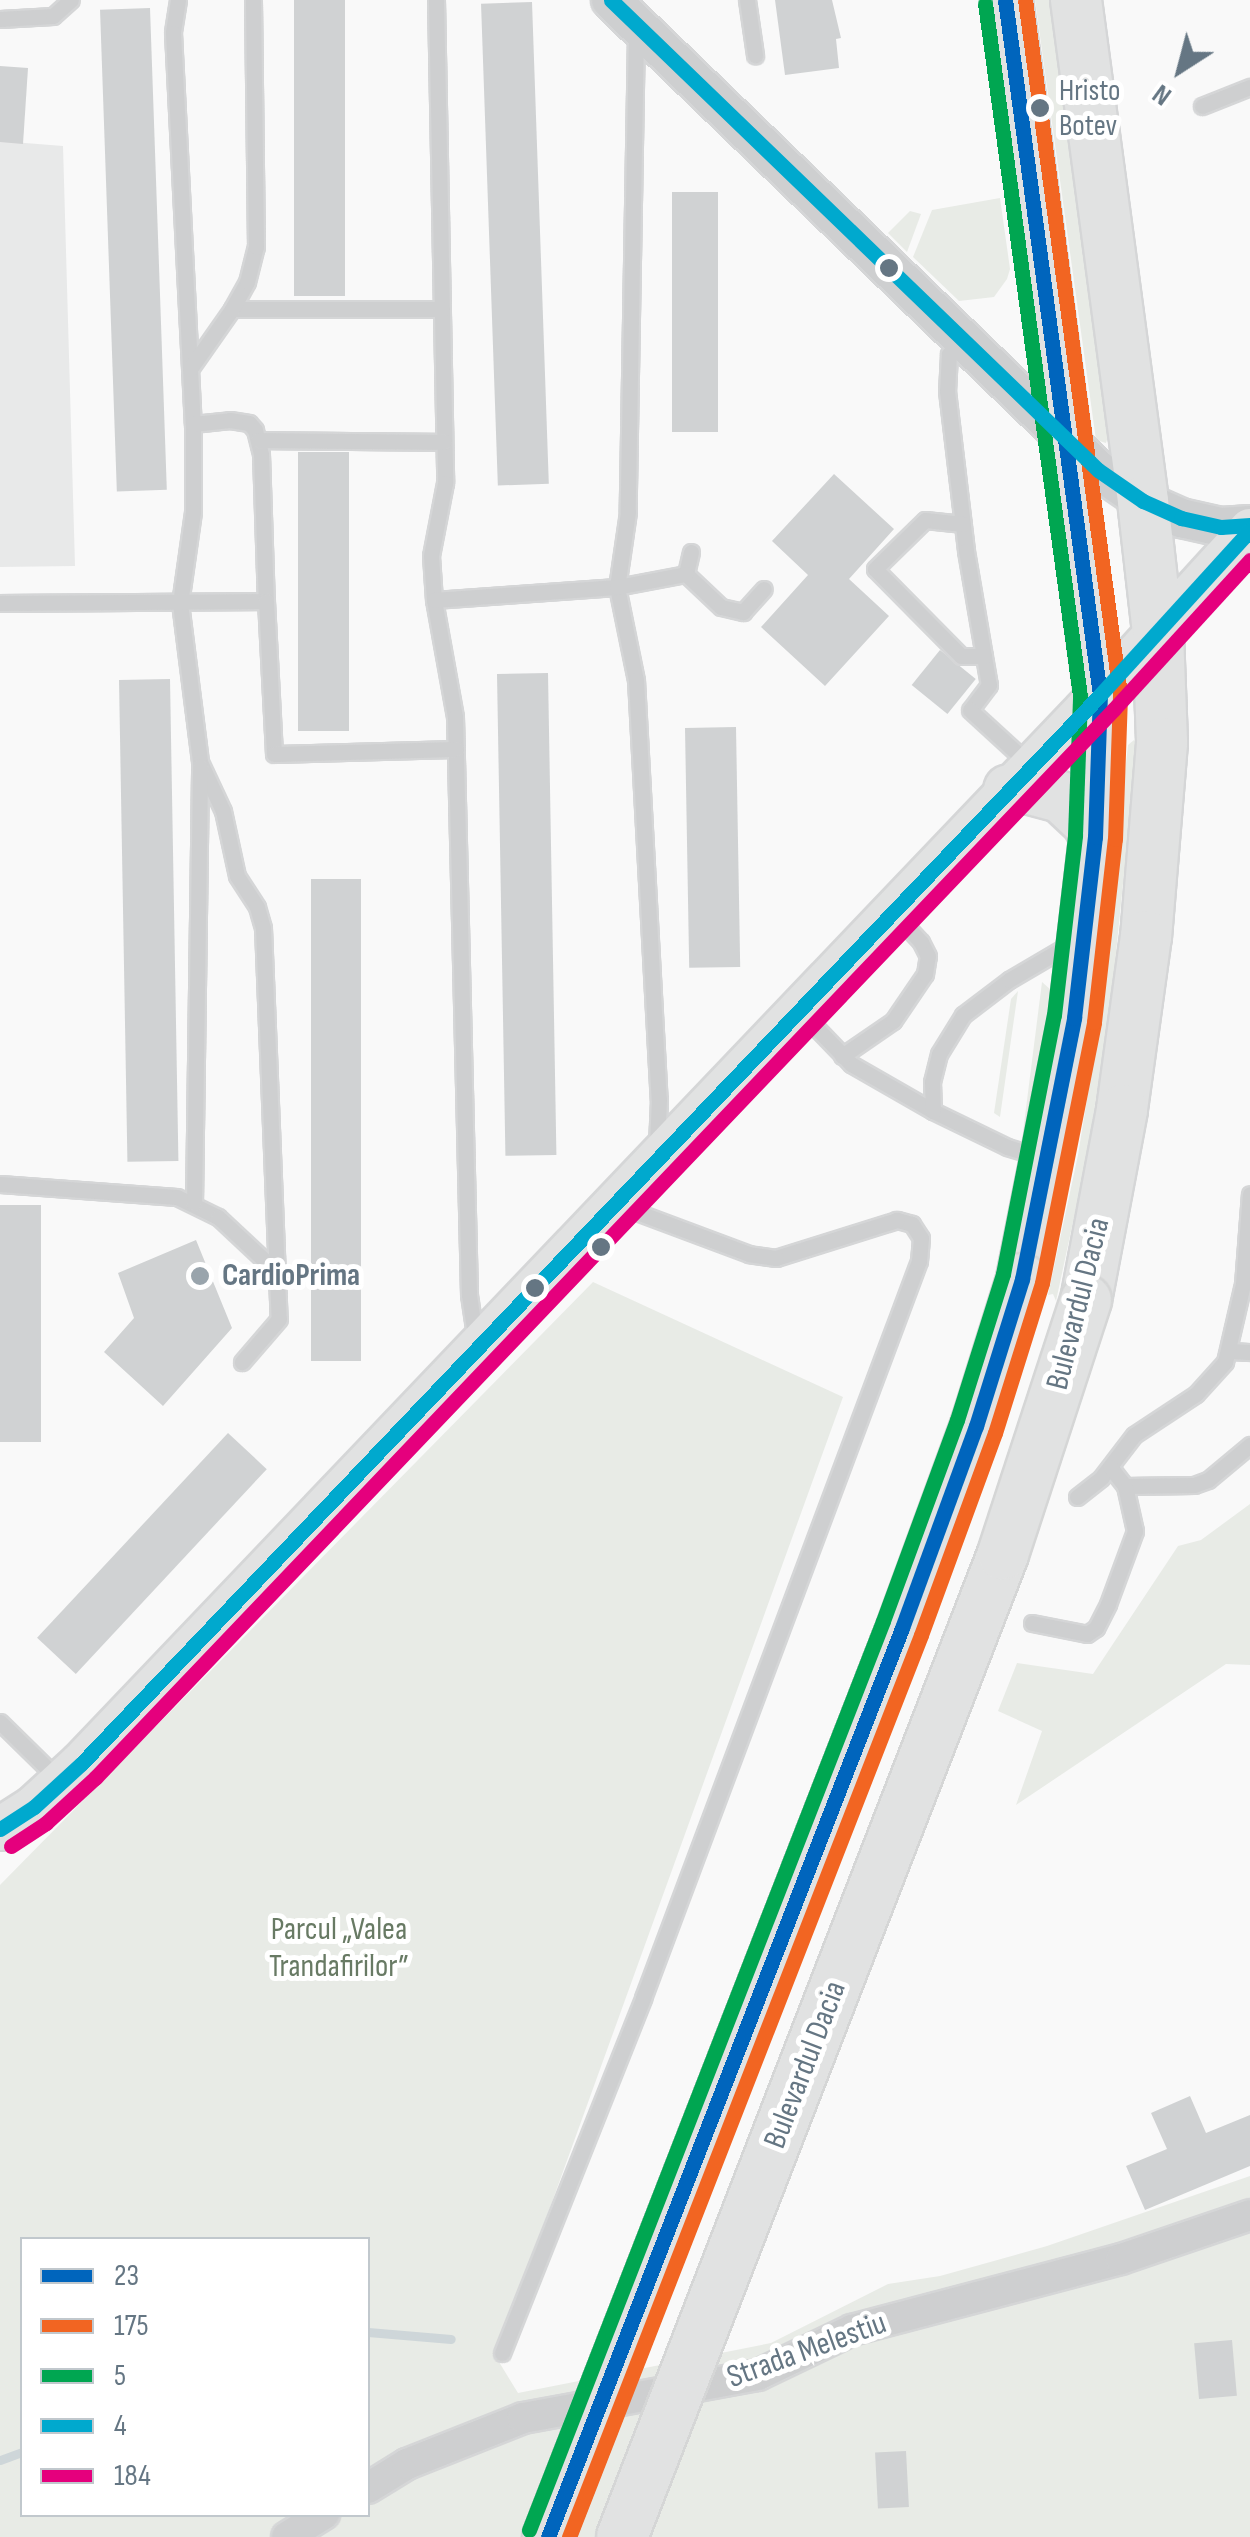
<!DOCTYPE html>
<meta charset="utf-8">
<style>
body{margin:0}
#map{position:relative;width:1250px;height:2537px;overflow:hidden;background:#f9f9f9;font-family:"Sofia Sans Condensed",sans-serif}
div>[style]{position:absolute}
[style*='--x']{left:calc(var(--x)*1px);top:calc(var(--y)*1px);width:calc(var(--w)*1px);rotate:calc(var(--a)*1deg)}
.built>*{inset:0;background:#e8e9e9}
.green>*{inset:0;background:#e8ebe6}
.stream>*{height:9px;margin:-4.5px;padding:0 4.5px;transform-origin:4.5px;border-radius:4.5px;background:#ced6d9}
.building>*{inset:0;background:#d0d2d3;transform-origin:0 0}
.roads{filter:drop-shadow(2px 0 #d5d6d7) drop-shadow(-2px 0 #d5d6d7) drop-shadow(0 2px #d5d6d7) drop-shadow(0 -2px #d5d6d7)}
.service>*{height:15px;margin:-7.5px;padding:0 7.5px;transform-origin:7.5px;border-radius:7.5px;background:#cecfd0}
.minor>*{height:30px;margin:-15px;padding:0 15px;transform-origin:15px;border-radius:15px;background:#cecfd0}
.tertiary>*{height:38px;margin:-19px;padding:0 19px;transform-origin:19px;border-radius:19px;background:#cecfd0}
.secondary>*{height:42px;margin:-21px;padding:0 21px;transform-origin:21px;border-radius:21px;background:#e1e2e2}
.trunk>*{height:50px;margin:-25px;padding:0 25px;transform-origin:25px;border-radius:25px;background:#e1e2e2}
.bridges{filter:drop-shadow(2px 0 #d5d6d6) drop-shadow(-2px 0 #d5d6d6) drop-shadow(0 2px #d5d6d6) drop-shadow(0 -2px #d5d6d6)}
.trunk-bridge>*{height:50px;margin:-25px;padding:0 25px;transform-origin:25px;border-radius:25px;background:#e1e2e2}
.bus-1>*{height:15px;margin:-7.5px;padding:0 7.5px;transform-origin:7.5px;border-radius:7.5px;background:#0065bd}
.bus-2>*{height:15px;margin:-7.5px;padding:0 7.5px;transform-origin:7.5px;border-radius:7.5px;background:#f26522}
.bus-3>*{height:15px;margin:-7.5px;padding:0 7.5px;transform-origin:7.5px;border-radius:7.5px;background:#00a651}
.bus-4>*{height:15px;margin:-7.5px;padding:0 7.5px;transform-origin:7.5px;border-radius:7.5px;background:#00a9ce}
.bus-5>*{height:15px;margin:-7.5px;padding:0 7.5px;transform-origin:7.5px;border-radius:7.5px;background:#e5007d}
.dots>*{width:28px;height:28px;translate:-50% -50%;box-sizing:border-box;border:5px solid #fff;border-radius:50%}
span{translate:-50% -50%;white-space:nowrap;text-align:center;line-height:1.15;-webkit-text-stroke:10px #fff;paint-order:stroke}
.bus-label{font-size:30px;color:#657683}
.left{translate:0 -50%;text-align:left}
.poi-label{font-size:32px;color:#657683;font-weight:700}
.street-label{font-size:32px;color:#657683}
.park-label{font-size:32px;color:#687a64}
.legend{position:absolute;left:20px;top:2237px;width:350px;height:280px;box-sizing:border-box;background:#fff;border:2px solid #c1c8cd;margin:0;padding:12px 18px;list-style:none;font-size:30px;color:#657683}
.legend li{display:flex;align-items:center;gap:20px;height:50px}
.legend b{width:50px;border:2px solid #c1c8cd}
.north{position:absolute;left:1130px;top:20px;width:100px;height:100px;-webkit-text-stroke:8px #fff;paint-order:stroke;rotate:216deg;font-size:28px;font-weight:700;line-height:40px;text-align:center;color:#657683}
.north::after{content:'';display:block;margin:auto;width:35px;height:45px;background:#657683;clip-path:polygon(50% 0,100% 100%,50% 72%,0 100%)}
</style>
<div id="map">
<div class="built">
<i style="clip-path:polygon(0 141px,63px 146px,75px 566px,0 567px)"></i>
</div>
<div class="green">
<i style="clip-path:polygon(1035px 0,1050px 0,1109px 433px,1106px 443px,1096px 440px)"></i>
<i style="clip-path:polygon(1000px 198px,1010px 269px,1007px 279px,994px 297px,959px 301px,913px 257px,932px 210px)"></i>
<i style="clip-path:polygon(910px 211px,921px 214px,907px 252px,888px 233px)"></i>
<i style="clip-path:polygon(1134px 740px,1137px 744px,1112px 993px,1087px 1157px,1056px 1301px,1053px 1294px,1048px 1295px,1078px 1155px,1094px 1056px,1128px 745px)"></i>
<i style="clip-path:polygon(1042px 982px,1051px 990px,1031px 1128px,1023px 1132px)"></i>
<i style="clip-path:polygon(1018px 991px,1000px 1117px,994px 1113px,1011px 999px)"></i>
<i style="clip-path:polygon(evenodd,593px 1282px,843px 1397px,496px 2357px,518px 2393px,771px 2343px,888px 2284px,940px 2276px,1047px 2246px,1250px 2176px,1250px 2537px,0 2537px,0 1885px,593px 1282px,22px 2240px,368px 2240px,368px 2514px,22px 2514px,22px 2240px)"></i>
<i style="clip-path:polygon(1250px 1504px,1250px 1665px,1226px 1664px,1016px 1805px,1042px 1731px,998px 1711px,1017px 1663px,1093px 1674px,1178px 1546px,1201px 1540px)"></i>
</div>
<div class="stream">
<i style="--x:368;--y:2332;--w:83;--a:4.8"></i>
<i style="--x:0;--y:2460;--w:23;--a:-20"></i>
</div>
<div class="building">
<i style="left:294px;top:0;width:51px;height:296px"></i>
<i style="clip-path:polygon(775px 0,832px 0,841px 38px,836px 39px,839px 68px,785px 75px)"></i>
<i style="left:532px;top:2px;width:482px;height:51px;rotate:88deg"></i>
<i style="left:150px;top:8px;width:482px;height:50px;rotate:88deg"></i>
<i style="clip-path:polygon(0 66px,28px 68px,23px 144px,0 142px)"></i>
<i style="left:672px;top:192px;width:46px;height:240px"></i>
<i style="left:298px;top:452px;width:51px;height:279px"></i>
<i style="clip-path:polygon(834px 474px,894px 529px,849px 579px,889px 616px,825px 686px,761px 627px,808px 575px,772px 541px)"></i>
<i style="left:940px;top:650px;width:46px;height:45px;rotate:39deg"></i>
<i style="left:548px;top:673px;width:482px;height:51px;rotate:89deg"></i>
<i style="left:170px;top:679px;width:482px;height:51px;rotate:89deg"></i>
<i style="left:736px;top:727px;width:240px;height:51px;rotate:89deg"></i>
<i style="left:311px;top:879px;width:50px;height:482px"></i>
<i style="left:0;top:1205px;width:41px;height:237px"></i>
<i style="clip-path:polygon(196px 1240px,232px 1328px,163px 1406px,104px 1352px,134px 1318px,118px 1273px)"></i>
<i style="left:228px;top:1433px;width:53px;height:280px;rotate:43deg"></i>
<i style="clip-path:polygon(1190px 2096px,1206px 2133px,1250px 2115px,1250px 2166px,1145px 2210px,1126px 2166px,1167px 2149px,1151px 2113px)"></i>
<i style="left:1232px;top:2340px;width:56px;height:38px;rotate:85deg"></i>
<i style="left:906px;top:2451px;width:56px;height:31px;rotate:87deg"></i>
</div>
<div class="roads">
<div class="service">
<i style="--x:178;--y:0;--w:33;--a:99"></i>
<i style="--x:173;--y:33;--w:392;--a:87.1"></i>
<i style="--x:193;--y:424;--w:88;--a:90"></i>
<i style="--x:193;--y:512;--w:92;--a:98.1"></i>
<i style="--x:180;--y:603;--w:160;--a:82.8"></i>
<i style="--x:200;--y:762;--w:54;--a:64.9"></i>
<i style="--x:223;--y:811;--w:66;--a:77.8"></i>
<i style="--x:237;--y:876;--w:37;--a:57"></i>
<i style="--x:257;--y:907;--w:22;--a:74"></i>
<i style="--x:263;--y:928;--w:391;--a:87.7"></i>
<i style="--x:279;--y:1319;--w:57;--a:130.7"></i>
<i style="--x:436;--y:0;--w:483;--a:88.9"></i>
<i style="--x:445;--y:483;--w:74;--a:100.9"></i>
<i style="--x:431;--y:556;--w:44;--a:86.1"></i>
<i style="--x:434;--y:600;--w:119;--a:79.8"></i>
<i style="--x:455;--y:717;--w:578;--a:88.61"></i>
<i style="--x:469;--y:1295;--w:48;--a:81.5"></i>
<i style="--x:747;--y:0;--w:56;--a:81.7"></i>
<i style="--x:0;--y:19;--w:53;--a:-3.2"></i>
<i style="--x:53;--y:16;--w:24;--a:-42"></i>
<i style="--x:636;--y:32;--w:480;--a:91"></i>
<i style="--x:628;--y:512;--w:76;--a:98.3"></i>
<i style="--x:617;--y:587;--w:95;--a:78.5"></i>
<i style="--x:636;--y:680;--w:420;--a:86.9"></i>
<i style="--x:659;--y:1099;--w:46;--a:92.5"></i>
<i style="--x:1202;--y:106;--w:52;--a:-21.6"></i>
<i style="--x:232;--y:309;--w:210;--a:0"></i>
<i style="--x:962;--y:338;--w:21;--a:129"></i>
<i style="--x:949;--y:354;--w:37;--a:93"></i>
<i style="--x:947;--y:391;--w:161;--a:83.2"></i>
<i style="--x:966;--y:551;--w:136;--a:80.3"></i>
<i style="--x:989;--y:685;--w:31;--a:127"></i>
<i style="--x:970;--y:710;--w:80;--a:42.5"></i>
<i style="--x:190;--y:369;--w:73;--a:-55"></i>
<i style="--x:232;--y:309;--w:31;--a:-61"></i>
<i style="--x:247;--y:282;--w:36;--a:-76"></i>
<i style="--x:256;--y:247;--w:247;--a:-90.7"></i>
<i style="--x:193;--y:424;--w:37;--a:-6"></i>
<i style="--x:230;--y:420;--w:19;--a:9"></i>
<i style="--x:249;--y:423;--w:9;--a:49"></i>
<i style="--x:255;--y:430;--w:25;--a:76"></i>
<i style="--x:261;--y:454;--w:147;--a:88.1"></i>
<i style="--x:258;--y:440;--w:186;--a:0.6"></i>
<i style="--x:963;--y:524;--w:38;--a:-174"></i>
<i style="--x:925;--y:520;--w:70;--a:135.6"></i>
<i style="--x:875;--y:569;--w:122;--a:45.3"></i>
<i style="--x:961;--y:656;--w:23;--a:0"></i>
<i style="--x:691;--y:552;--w:23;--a:103"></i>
<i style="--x:686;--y:574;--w:48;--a:43.3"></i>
<i style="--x:721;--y:607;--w:23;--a:13"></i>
<i style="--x:743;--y:612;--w:31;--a:-48"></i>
<i style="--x:434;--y:600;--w:183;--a:-4.1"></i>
<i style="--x:617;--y:587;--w:70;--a:-10.7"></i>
<i style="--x:0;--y:603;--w:266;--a:-0.4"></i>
<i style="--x:266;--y:601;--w:153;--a:87"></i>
<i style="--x:274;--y:754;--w:182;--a:-1.6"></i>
<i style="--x:802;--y:1013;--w:71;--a:46.1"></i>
<i style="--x:851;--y:1064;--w:95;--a:29.8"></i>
<i style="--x:933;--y:1111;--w:82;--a:25.9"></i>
<i style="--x:1007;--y:1147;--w:34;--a:17"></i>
<i style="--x:842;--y:1056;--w:62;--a:-34.5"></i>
<i style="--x:893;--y:1021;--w:57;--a:-55.8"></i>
<i style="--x:925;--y:974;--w:18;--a:-81"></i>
<i style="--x:928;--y:956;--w:16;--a:-117"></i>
<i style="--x:921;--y:942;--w:38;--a:-133"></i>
<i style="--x:933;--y:1111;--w:29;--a:-92"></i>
<i style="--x:932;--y:1082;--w:29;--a:-76"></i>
<i style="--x:939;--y:1054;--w:46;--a:-58.4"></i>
<i style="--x:963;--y:1015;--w:58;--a:-37.3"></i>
<i style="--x:1009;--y:980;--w:73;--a:-30.4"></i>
<i style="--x:0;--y:1184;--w:177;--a:4.2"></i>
<i style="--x:177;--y:1197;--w:46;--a:26"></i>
<i style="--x:218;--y:1217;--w:83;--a:43.1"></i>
<i style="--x:194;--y:1203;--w:437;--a:-89.2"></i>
<i style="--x:1229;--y:1351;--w:21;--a:3"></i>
<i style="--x:1125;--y:1486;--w:69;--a:-0.8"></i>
<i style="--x:1194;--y:1485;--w:15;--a:-20"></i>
<i style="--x:1208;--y:1480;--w:55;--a:-39.8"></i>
<i style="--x:1077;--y:1497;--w:31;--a:-38"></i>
<i style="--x:1101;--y:1478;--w:54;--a:-52.5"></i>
<i style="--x:1134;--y:1435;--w:74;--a:-33.5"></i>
<i style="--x:1196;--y:1394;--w:43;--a:-47.8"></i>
<i style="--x:1225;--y:1362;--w:80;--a:-77"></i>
<i style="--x:1243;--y:1284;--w:90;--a:-85.6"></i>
<i style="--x:1032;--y:1623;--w:56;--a:11.3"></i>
<i style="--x:1087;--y:1634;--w:11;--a:-34"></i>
<i style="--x:1096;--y:1628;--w:27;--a:-63"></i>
<i style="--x:1108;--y:1604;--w:78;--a:-69.7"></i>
<i style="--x:1135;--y:1531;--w:46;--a:-102.5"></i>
<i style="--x:1125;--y:1486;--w:24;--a:-128"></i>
<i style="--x:0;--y:1722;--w:81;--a:44.5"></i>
<i style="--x:502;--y:2353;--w:382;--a:-68.3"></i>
<i style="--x:643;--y:1998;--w:787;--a:-69.47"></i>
<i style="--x:919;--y:1261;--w:23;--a:-85"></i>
<i style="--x:921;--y:1238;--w:17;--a:-123"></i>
<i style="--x:912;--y:1224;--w:16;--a:-165"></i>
<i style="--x:897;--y:1220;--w:127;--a:162.6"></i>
<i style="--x:776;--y:1258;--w:27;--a:-172"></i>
<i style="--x:749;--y:1254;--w:140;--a:-159.5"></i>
</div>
<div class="minor">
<i style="--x:368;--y:2488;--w:46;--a:-31.6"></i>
<i style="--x:407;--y:2464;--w:125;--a:-21.6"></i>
<i style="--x:523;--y:2418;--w:239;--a:-10.4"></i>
<i style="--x:758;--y:2375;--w:104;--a:-25.6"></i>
<i style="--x:852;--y:2330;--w:278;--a:-14.8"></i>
<i style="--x:1121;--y:2259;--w:136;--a:-18.8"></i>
<i style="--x:287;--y:2537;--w:44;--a:-31.9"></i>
</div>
<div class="tertiary">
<i style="--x:611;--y:0;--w:677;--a:43.98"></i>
<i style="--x:1098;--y:470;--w:55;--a:34.6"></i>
<i style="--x:1143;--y:501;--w:42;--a:24.1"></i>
<i style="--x:1181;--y:518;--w:41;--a:12.7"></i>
<i style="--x:1221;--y:527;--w:29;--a:-4"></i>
</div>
<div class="secondary">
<i style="--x:0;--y:1829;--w:40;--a:-32.9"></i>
<i style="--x:34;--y:1807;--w:64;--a:-42.5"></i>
<i style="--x:81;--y:1764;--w:1477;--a:-46.37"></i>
<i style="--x:1100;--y:695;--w:223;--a:-47.7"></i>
</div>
<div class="trunk">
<i style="--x:1007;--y:0;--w:701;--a:82.38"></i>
<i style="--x:1100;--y:695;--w:142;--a:92"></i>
<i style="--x:1095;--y:837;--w:182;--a:96.6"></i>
<i style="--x:1074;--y:1018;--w:266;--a:101.3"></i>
<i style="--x:1076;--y:0;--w:505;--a:82.38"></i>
<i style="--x:1143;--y:501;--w:133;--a:83.5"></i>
<i style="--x:1158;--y:633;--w:110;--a:87.9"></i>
<i style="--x:1162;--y:743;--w:194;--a:94.7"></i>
<i style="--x:1146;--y:936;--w:176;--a:97.9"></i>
<i style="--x:1122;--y:1110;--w:193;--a:100.7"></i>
<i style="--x:1009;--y:790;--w:18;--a:-6"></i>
<i style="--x:1027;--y:788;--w:35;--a:15"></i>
<i style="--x:1061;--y:797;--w:35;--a:43"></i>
<i style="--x:1087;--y:821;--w:18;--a:63"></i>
</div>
</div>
<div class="bridges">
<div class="trunk-bridge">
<i style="--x:548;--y:2537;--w:975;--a:-68.72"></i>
<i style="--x:902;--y:1628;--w:215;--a:-69.9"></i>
<i style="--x:976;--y:1426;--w:154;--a:-72.6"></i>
<i style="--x:622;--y:2537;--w:1054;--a:-68.81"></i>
<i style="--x:1003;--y:1554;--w:267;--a:-71.9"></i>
</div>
</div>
<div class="bus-1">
<i style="--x:548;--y:2537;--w:975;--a:-68.72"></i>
<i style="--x:902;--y:1628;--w:215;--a:-69.9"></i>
<i style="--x:976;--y:1426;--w:154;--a:-72.6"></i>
<i style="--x:1022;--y:1279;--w:266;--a:-78.7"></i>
<i style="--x:1074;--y:1018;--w:182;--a:-83.4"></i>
<i style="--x:1095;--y:837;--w:142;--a:-88"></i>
<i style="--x:1100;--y:695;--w:701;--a:-97.78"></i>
</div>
<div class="bus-2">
<i style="--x:569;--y:2537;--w:968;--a:-68.68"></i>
<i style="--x:921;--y:1635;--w:215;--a:-69.9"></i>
<i style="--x:995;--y:1433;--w:157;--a:-72.6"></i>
<i style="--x:1042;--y:1283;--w:266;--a:-78.7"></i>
<i style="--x:1094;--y:1022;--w:184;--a:-83.5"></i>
<i style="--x:1115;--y:839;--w:145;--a:-88"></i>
<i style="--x:1120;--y:694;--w:700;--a:-97.79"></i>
</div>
<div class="bus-3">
<i style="--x:529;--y:2530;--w:975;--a:-68.72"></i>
<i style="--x:883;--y:1621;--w:214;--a:-69.8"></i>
<i style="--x:957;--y:1420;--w:153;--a:-72.5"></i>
<i style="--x:1003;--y:1274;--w:264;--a:-78.9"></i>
<i style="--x:1054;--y:1015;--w:181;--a:-83.3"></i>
<i style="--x:1075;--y:835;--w:139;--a:-87.9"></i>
<i style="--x:1080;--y:696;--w:699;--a:-97.81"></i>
</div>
<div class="bus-4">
<i style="--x:611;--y:0;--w:677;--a:43.98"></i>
<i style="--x:1098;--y:470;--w:55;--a:34.6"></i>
<i style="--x:1143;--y:501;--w:42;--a:24.1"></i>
<i style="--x:1181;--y:518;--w:41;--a:12.7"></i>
<i style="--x:1221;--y:527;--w:29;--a:-4"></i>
<i style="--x:0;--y:1829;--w:40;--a:-32.9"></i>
<i style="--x:34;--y:1807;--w:64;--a:-42.5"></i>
<i style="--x:81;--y:1764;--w:1477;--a:-46.37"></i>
<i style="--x:1100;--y:695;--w:223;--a:-47.7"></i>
</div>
<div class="bus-5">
<i style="--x:11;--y:1846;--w:42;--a:-33.3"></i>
<i style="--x:46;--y:1823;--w:67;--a:-42.6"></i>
<i style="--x:95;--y:1778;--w:1477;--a:-46.37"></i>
<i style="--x:1114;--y:709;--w:202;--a:-47.6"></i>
</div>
<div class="dots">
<i style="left:1040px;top:108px;background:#657683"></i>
<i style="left:889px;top:268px;background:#657683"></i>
<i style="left:601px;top:1247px;background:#657683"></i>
<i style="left:200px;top:1276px;background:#99a4ac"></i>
<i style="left:535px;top:1288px;background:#657683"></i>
</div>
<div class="bus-label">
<span class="left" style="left:1059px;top:108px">Hristo<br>Botev</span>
</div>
<div class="poi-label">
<span class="left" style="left:222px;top:1276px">CardioPrima</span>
</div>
<div class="street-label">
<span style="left:1079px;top:1304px;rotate:-76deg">Bulevardul Dacia</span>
<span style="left:806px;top:2065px;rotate:-69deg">Bulevardul Dacia</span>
<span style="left:807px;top:2351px;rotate:-20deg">Strada Melestiu</span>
</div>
<div class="park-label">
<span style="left:339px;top:1949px">Parcul „Valea<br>Trandafirilor”</span>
</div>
<ul class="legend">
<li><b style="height:12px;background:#0065bd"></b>23</li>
<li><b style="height:12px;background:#f26522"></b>175</li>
<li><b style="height:12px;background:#00a651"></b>5</li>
<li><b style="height:12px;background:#00a9ce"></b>4</li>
<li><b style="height:12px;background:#e5007d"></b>184</li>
</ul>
<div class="north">N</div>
</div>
